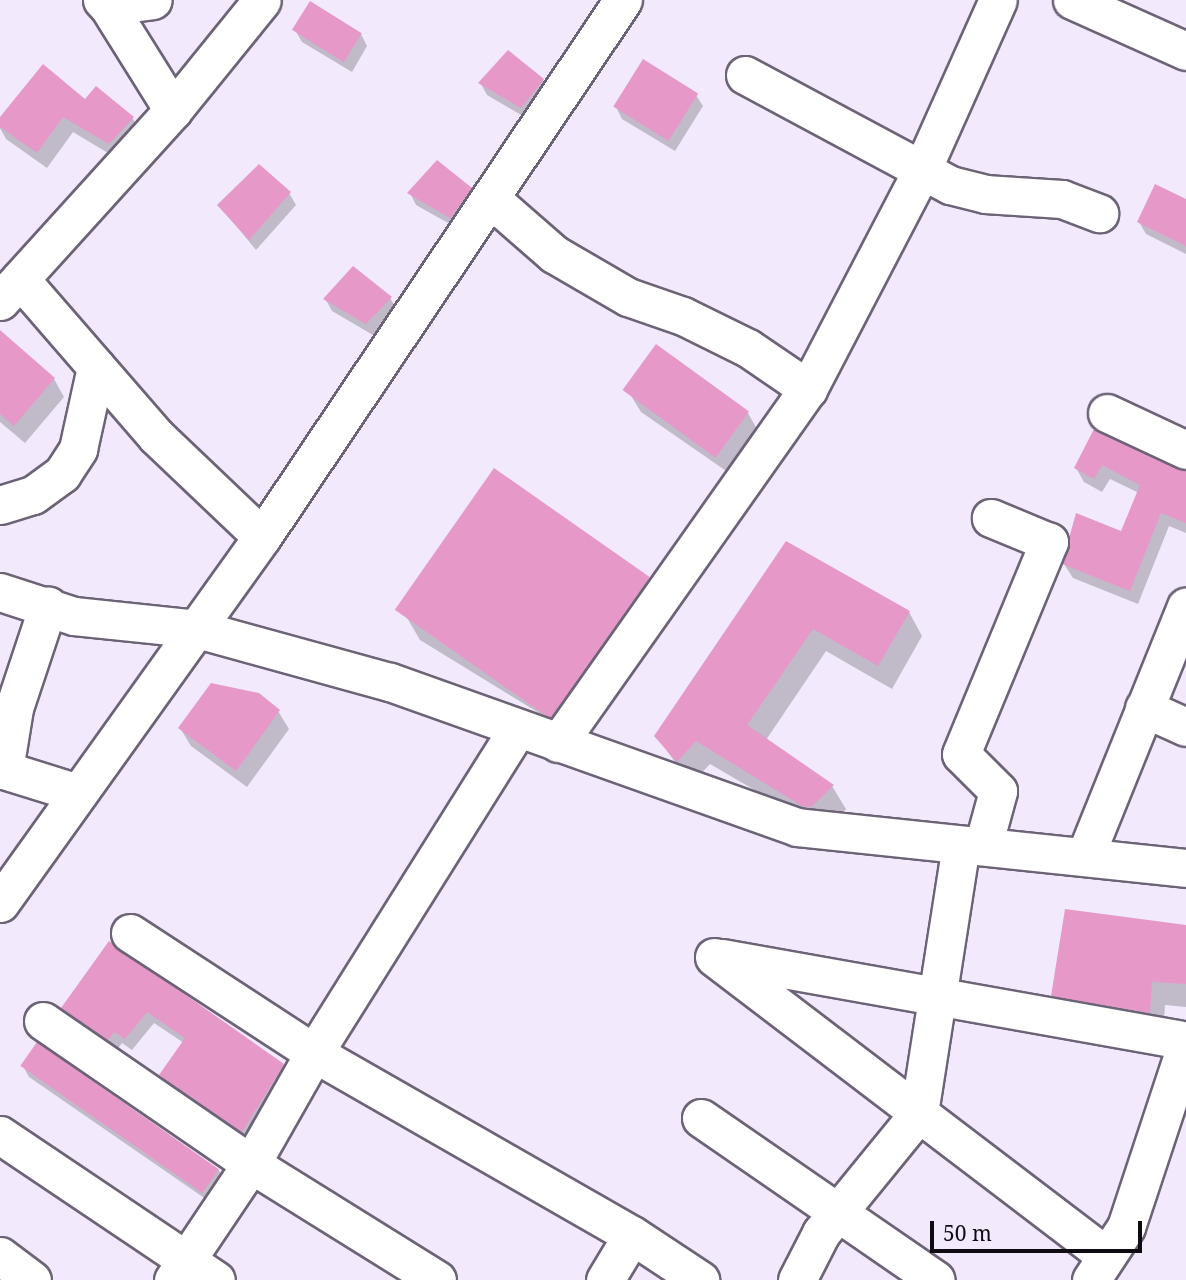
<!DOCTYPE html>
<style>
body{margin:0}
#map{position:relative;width:1186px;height:1280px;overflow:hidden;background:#f2e9fc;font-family:"Noto Serif",serif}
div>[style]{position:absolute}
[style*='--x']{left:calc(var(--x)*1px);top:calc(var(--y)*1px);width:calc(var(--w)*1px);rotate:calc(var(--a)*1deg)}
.shadow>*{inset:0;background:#0003}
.building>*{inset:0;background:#e698c9;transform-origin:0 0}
.roads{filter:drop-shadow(2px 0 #6d6377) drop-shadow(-2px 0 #6d6377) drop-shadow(0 2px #6d6377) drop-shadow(0 -2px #6d6377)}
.minor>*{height:37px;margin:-18.5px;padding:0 18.5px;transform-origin:18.5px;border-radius:18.5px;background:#fff}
span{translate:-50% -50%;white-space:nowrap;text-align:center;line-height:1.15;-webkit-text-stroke:5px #f2e9fc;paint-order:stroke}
.scale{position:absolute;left:930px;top:1221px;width:212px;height:32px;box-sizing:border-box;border:4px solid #0f0b13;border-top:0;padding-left:9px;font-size:21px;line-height:24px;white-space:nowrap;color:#0f0b13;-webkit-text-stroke:5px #f2e9fc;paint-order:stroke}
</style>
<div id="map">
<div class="shadow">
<i style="clip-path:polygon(295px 30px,361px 34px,367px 46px,352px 72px,302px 42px)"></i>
<i style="clip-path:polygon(508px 52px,543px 80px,550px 92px,528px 119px,487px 95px,481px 84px)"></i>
<i style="clip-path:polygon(96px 89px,133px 119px,142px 134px,118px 159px,73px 132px,47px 168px,6px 139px,0 128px,0 120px,85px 101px)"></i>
<i style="clip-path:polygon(696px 95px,703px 106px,675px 151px,622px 119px,616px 107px)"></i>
<i style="clip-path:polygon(470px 189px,477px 201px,457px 228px,416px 205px,410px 193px)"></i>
<i style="clip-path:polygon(289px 193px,296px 205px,256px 250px,219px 205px)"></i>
<i style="clip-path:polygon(1186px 201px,1186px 254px,1146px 234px,1139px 222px)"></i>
<i style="clip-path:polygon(390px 298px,397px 310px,373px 335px,332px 311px,326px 300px)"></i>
<i style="clip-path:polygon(0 350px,54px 379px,64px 397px,25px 443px,0 422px)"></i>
<i style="clip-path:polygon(630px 394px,748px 413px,758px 431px,732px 475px,641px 412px)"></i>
<i style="clip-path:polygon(1095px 431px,1186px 472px,1186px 533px,1169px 526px,1138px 604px,1073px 578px,1064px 564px,1122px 533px,1139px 493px,1110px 479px,1102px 492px,1084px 482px,1076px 468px)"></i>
<i style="clip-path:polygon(787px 543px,909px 612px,922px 636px,892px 689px,826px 651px,766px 740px,832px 786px,846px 809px,825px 831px,710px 764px,691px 784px,656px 736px)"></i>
<i style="clip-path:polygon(648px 578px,662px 602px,570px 732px,420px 640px,406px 616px)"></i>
<i style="clip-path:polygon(278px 711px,289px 729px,247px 787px,191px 746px,180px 728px)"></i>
<i style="clip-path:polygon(1186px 927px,1186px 1007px,1165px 1005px,1163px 1036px,1067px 1019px,1053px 995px)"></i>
<i style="clip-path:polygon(110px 943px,283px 1065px,289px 1077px,249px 1143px,168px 1087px,161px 1075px,184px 1043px,154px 1023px,132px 1050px,122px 1043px,116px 1051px,70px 1020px,63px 1008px)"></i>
<i style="clip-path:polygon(23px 1066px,218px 1169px,225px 1181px,213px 1204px,29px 1077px)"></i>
</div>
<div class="building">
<i style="left:310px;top:1px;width:61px;height:34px;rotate:32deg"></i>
<i style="clip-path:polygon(508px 50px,544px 79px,521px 108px,478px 83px)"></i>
<i style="left:643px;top:59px;width:65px;height:56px;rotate:32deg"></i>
<i style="clip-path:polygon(43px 64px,85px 99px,96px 86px,134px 117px,109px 144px,63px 117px,37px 153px,0 127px,0 117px)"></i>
<i style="clip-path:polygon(437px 160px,472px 188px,450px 218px,407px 193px)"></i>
<i style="clip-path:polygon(259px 164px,291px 192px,249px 240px,217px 205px)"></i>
<i style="clip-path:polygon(1155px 184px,1186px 199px,1186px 246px,1137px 222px)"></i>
<i style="clip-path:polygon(353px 266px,392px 297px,366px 324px,323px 299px)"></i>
<i style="clip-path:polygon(0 330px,55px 378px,14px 426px,0 414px)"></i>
<i style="left:656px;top:344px;width:115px;height:57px;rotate:36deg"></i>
<i style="clip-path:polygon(1094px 429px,1186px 471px,1186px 523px,1161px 513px,1130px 591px,1062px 564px,1076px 513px,1121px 531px,1140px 485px,1102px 465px,1094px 479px,1074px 468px)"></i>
<i style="left:494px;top:468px;width:190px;height:173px;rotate:35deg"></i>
<i style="clip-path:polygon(786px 541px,910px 611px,878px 666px,813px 629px,747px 725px,834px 785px,811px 807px,802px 806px,696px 741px,677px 762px,654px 736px)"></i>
<i style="clip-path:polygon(211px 683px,259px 693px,280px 710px,236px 771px,178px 728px)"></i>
<i style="clip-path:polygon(1065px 909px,1186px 925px,1186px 984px,1152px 982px,1150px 1013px,1051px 996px)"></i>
<i style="clip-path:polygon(109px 941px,284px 1064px,242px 1132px,159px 1075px,185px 1038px,147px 1012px,125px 1039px,114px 1032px,108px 1040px,61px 1008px)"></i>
<i style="left:37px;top:1042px;width:222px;height:29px;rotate:35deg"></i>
</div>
<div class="roads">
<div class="minor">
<i style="--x:102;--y:0;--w:8;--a:45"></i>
<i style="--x:108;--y:6;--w:45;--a:-7.6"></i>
<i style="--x:114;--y:0;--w:8;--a:135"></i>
<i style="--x:108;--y:6;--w:123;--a:58"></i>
<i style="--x:1072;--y:0;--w:125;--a:24.1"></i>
<i style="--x:745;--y:75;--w:233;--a:28.2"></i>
<i style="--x:950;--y:185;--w:36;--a:14"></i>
<i style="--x:985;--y:194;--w:77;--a:3.7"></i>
<i style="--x:1062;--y:199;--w:40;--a:21"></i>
<i style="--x:491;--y:199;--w:84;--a:41.1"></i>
<i style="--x:554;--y:254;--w:86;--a:30.2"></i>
<i style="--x:628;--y:297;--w:58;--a:19.1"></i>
<i style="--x:683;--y:316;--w:72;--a:26.2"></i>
<i style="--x:748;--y:348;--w:73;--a:34.3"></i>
<i style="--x:20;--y:279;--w:208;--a:49.1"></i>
<i style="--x:156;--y:436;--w:146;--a:43.6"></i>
<i style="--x:0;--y:301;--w:258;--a:-47.8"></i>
<i style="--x:173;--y:110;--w:141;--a:-51"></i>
<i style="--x:1107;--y:413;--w:87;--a:25.1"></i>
<i style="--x:0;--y:505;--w:34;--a:-17"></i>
<i style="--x:33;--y:495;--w:36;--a:-36"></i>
<i style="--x:62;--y:474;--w:30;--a:-57"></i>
<i style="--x:78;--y:449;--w:84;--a:-77.6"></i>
<i style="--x:0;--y:592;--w:78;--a:18"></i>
<i style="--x:74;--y:616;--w:124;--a:6"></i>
<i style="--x:197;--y:629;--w:200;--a:15.4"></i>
<i style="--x:390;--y:682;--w:432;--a:19.6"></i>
<i style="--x:797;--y:827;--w:391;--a:6"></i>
<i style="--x:1144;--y:708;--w:46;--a:24.3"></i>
<i style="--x:558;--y:743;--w:433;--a:-54.8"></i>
<i style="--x:808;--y:389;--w:245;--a:-62.5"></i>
<i style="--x:921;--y:172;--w:188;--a:-65.9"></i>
<i style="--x:0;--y:769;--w:4;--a:14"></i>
<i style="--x:4;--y:770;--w:63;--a:-80.8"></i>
<i style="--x:14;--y:708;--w:108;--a:-71.6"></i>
<i style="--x:4;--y:770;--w:77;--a:17.3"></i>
<i style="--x:983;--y:846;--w:57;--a:-74.7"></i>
<i style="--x:998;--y:791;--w:52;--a:-135"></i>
<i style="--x:961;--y:754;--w:230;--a:-67.5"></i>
<i style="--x:1049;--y:542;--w:63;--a:-157.5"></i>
<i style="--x:1086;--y:854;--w:267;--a:-68"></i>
<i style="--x:0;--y:903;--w:450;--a:-54.4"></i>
<i style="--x:262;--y:537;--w:647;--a:-56.09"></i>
<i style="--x:130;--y:933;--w:220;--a:33.1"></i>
<i style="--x:314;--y:1053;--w:366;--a:29.8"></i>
<i style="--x:632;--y:1235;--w:82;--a:33.5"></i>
<i style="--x:714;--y:957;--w:493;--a:37.3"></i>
<i style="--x:722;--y:958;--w:471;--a:10.1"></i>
<i style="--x:43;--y:1021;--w:252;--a:34.5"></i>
<i style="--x:251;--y:1164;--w:219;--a:31.9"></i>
<i style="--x:701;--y:1118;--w:285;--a:34.6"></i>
<i style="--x:0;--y:1135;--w:260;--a:33.9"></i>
<i style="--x:0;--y:1256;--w:40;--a:37"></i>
<i style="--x:173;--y:1280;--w:140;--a:-56.1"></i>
<i style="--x:251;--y:1164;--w:128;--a:-60.4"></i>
<i style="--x:314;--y:1053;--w:382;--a:-57.9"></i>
<i style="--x:605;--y:1280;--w:52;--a:-59"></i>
<i style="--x:797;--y:1280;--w:53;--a:-62.9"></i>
<i style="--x:821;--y:1233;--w:155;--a:-50.8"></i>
<i style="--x:919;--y:1113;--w:271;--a:-81.1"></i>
<i style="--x:1091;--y:1280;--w:64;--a:-56.6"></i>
<i style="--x:1126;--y:1227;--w:191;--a:-71.7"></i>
</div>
</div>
<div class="scale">50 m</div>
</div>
